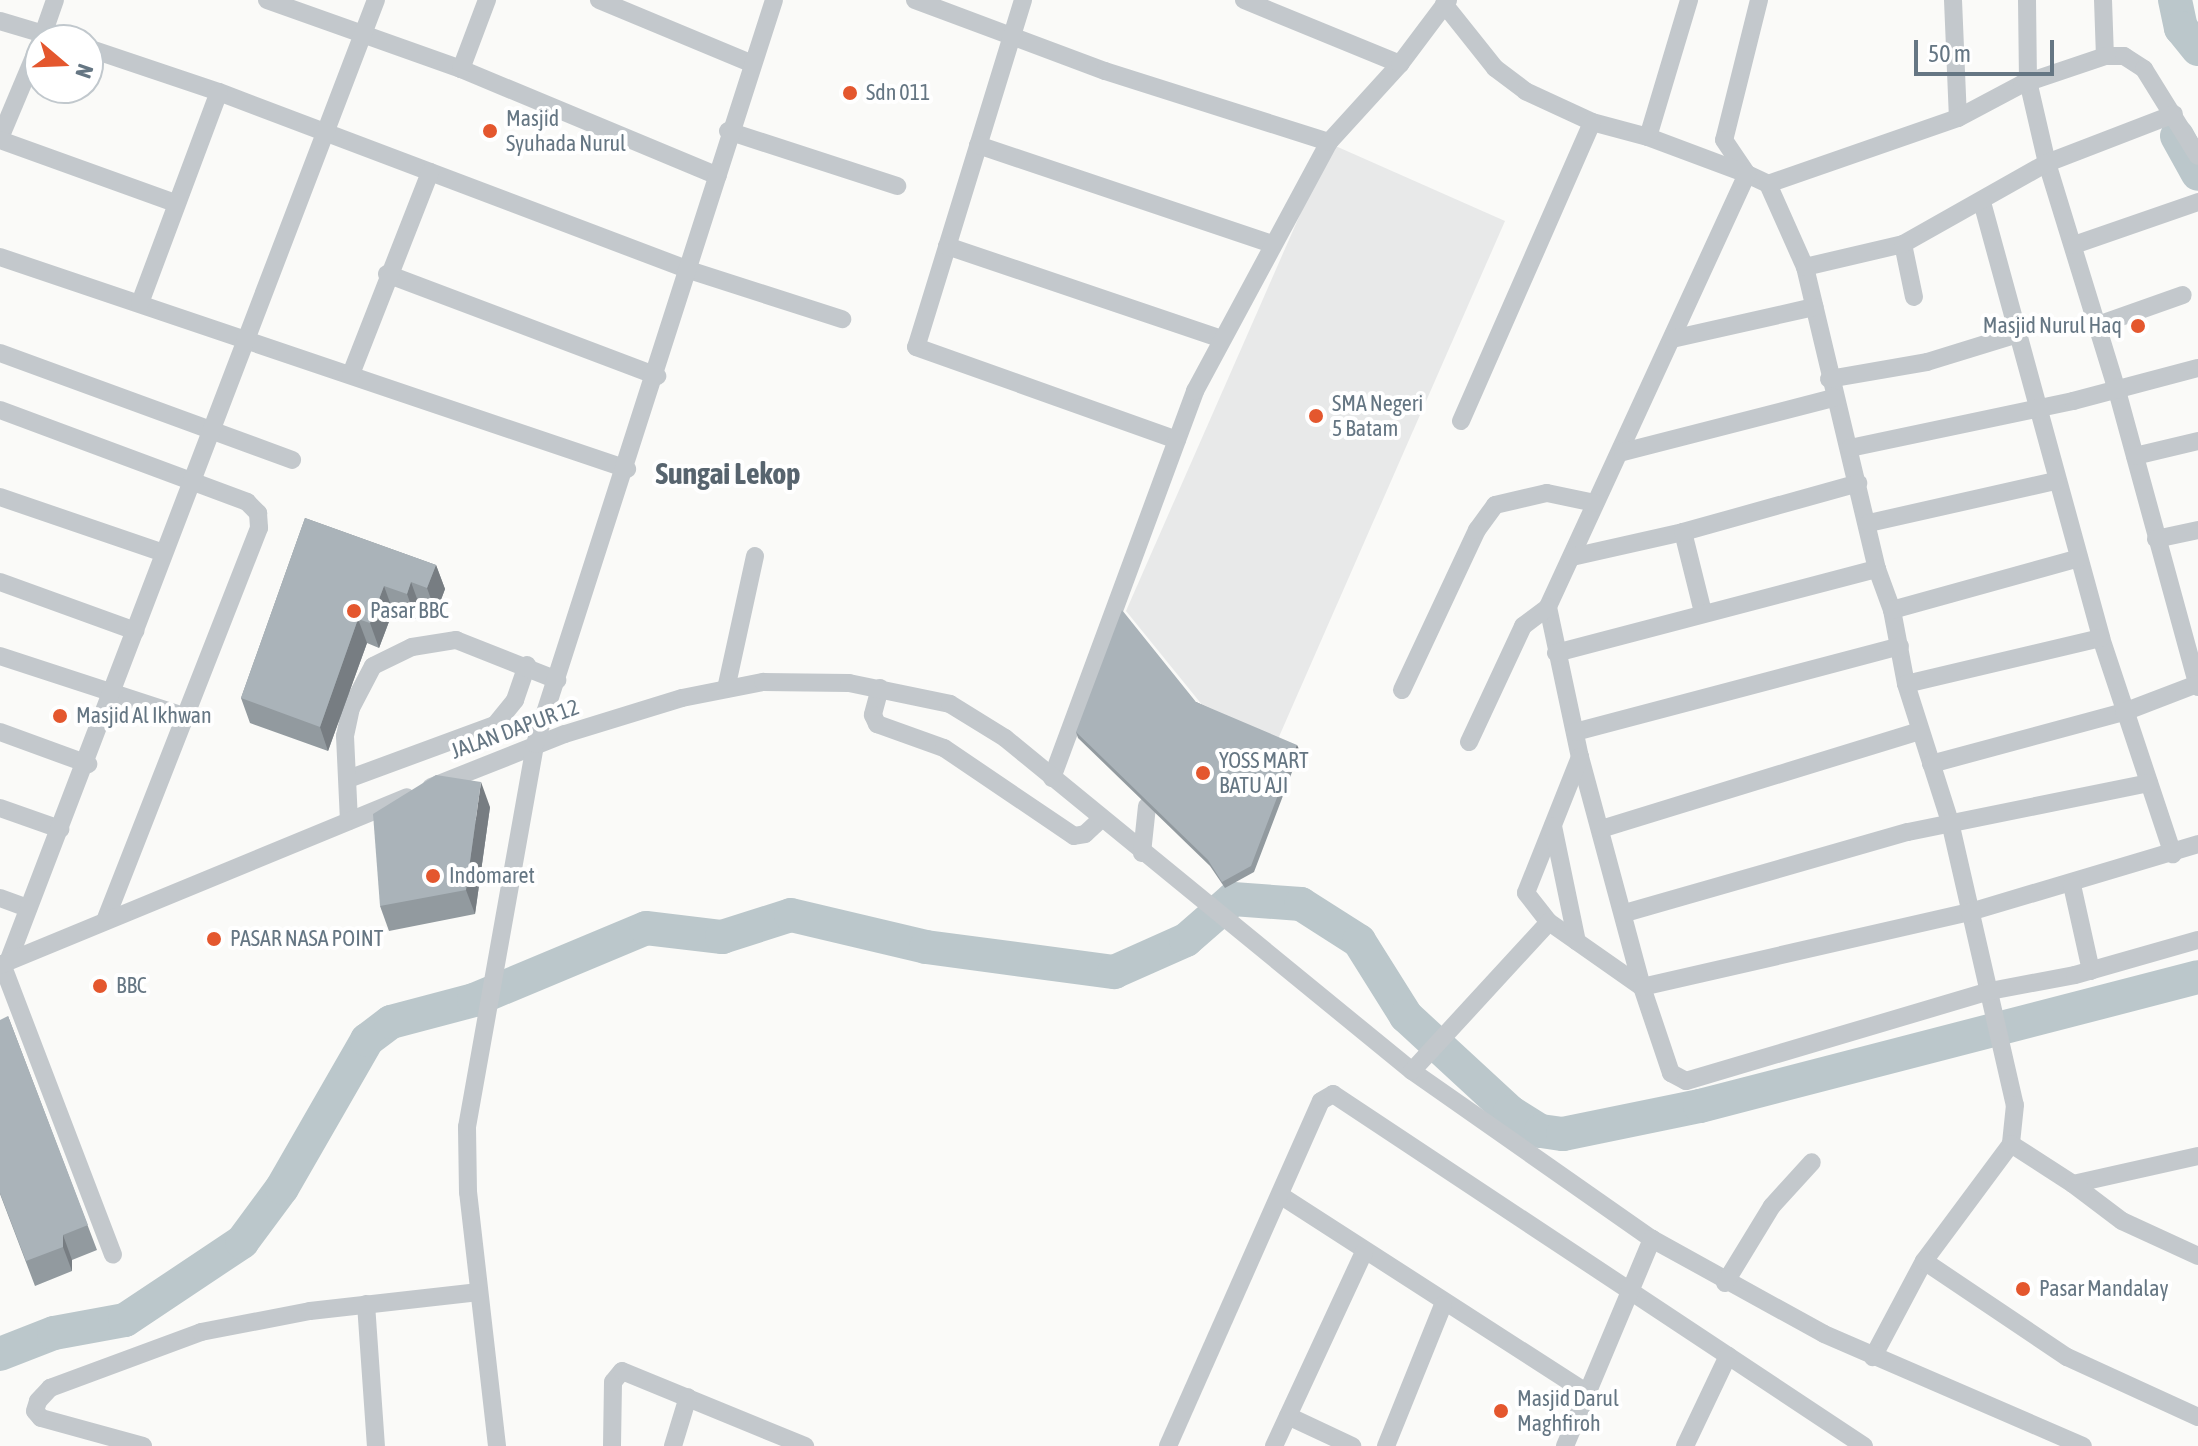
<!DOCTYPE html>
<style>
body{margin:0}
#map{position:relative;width:2198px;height:1446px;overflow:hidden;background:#fafaf8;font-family:"Asap Condensed",sans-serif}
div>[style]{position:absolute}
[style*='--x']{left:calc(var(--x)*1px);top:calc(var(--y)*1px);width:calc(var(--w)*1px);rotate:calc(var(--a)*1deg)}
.built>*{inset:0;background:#e8e9e9}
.river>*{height:34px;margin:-17px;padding:0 17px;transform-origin:17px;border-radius:17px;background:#bbc7cb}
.minor>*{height:18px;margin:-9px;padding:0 9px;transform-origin:9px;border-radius:9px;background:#c3c8cc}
.wall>*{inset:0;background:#929a9f}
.shaded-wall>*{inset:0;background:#777d82;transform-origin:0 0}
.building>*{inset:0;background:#aab3b9}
.dots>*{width:22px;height:22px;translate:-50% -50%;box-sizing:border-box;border:4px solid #fff;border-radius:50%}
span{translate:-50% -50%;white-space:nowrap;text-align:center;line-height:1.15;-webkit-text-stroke:8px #fff;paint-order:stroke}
.poi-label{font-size:22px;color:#657683}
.left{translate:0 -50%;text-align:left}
.right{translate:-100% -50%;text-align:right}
.street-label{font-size:22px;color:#657683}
.district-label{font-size:30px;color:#57646e;font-weight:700}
.north{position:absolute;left:24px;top:24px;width:80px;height:80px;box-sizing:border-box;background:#fff;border:2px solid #c1c8cd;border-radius:50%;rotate:109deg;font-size:22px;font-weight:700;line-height:32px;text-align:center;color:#657683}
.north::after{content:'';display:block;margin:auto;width:28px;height:36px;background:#e4572e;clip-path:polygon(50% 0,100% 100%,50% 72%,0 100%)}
.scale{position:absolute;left:1914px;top:40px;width:140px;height:36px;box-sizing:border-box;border:4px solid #657683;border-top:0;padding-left:10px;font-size:24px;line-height:28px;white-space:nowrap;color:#657683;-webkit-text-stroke:6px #fff;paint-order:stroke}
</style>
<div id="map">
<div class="built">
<i style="clip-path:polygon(1331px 144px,1505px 221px,1278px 739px,1203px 706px,1126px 611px)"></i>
</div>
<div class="river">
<i style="--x:2175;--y:0;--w:29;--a:78"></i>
<i style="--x:2181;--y:28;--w:27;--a:51"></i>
<i style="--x:2177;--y:136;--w:43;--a:61.1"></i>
<i style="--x:0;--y:1354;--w:58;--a:-21.3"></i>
<i style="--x:54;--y:1333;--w:72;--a:-10.4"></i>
<i style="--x:125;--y:1320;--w:141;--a:-33.7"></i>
<i style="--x:242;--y:1242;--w:67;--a:-53.5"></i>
<i style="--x:282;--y:1188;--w:171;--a:-60.1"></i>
<i style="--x:367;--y:1040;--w:30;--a:-37"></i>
<i style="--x:391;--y:1022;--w:86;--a:-14.8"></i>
<i style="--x:474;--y:1000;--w:186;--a:-22.7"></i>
<i style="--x:646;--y:928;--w:77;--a:6.8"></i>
<i style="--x:722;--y:937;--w:72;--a:-17.7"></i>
<i style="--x:791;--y:915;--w:139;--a:13.3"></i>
<i style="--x:926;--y:947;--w:190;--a:7.6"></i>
<i style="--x:1114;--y:972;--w:79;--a:-24"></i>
<i style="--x:1186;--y:940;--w:62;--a:-41.1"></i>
<i style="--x:1233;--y:899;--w:68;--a:4.2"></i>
<i style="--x:1301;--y:904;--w:69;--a:32.5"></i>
<i style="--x:1359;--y:941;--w:89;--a:57.9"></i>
<i style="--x:1406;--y:1016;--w:142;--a:42.7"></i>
<i style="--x:1510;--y:1112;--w:36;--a:32"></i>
<i style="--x:1541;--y:1131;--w:22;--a:8"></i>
<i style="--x:1563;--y:1134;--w:140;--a:-11.6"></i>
<i style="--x:1700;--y:1106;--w:514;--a:-14.52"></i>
</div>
<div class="minor">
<i style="--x:267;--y:0;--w:206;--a:19.6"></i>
<i style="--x:461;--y:69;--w:278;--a:22.6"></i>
<i style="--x:599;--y:0;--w:164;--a:22.6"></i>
<i style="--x:915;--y:0;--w:203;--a:20.5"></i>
<i style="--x:1105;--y:71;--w:235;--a:17.6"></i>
<i style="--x:1023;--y:0;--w:363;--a:107.1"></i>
<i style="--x:916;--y:347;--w:277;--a:19.6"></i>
<i style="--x:1244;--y:0;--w:169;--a:22.3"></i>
<i style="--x:1759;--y:0;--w:144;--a:104"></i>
<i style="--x:1724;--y:140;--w:41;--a:55.9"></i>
<i style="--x:1747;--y:174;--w:23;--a:25"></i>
<i style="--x:1768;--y:184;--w:91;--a:66"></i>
<i style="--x:1805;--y:267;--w:310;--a:76.6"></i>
<i style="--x:1877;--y:569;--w:44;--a:69.9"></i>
<i style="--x:1892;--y:610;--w:75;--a:79.3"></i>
<i style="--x:1906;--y:684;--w:145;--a:72.3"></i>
<i style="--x:1950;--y:822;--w:290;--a:77.1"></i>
<i style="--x:2015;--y:1105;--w:39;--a:96"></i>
<i style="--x:2011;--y:1144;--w:146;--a:126.6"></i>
<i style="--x:1924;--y:1261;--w:109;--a:118"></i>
<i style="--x:1953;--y:0;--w:118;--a:87.6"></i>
<i style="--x:2027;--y:0;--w:81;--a:89.3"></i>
<i style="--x:2028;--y:81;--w:84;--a:77"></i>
<i style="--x:2047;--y:163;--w:234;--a:72.9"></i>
<i style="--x:2116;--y:387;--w:311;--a:74.7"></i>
<i style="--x:2103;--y:0;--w:56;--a:88"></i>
<i style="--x:1444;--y:4;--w:82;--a:51.4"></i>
<i style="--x:1495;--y:68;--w:38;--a:37"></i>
<i style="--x:1525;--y:91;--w:74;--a:24.8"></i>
<i style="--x:1592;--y:122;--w:58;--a:15"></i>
<i style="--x:1648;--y:137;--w:106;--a:20.5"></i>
<i style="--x:1747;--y:174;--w:477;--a:114.7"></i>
<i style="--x:1548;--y:607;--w:153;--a:78"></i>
<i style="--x:1580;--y:757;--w:238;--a:74.9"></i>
<i style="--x:1642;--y:987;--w:91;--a:71.4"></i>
<i style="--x:1671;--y:1073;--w:17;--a:28"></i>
<i style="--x:1686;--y:1081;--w:317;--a:-16.5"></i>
<i style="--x:1990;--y:991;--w:86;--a:-10.7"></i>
<i style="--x:2075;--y:975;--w:128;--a:-15.9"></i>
<i style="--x:0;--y:21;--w:67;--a:16.5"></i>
<i style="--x:41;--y:40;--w:42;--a:-70.7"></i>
<i style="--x:88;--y:48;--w:138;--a:18.6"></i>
<i style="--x:219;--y:92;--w:503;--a:20.74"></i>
<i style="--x:689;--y:270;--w:161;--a:17.8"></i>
<i style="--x:461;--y:69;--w:74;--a:-69.4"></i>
<i style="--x:728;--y:131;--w:178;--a:18"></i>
<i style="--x:1648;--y:137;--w:143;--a:-73.3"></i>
<i style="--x:0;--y:138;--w:103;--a:-67.2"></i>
<i style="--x:0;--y:140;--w:186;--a:19.8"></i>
<i style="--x:978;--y:145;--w:310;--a:18.6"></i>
<i style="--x:1768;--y:184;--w:201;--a:-19.2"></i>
<i style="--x:1958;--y:118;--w:72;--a:-28"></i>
<i style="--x:2022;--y:84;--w:88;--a:-18.6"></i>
<i style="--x:2105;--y:56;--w:19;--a:0"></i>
<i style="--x:2124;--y:56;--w:24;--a:33"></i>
<i style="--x:2144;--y:69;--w:102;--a:58.2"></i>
<i style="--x:1982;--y:202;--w:452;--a:74.7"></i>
<i style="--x:2101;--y:638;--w:228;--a:71.6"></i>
<i style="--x:1903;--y:244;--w:54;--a:78.3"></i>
<i style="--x:2074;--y:245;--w:131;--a:-19.1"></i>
<i style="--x:947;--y:246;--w:290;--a:18.7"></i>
<i style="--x:0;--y:257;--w:662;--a:18.68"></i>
<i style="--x:1805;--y:267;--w:101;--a:-13.2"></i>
<i style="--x:1903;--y:244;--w:165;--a:-29.4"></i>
<i style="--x:2047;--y:163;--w:136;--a:-21.1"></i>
<i style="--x:387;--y:274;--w:289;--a:20.7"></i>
<i style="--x:140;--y:303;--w:225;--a:-69.5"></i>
<i style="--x:2095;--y:326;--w:93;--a:-19.4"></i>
<i style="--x:1672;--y:339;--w:146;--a:-12.7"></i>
<i style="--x:0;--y:353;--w:311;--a:20.1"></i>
<i style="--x:351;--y:374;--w:217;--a:-68.6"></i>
<i style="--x:1829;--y:379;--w:99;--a:-9.8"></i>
<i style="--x:1927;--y:362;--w:92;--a:-17.1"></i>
<i style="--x:0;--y:410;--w:264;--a:20.4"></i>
<i style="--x:247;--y:502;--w:16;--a:45"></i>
<i style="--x:258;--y:513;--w:15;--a:86"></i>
<i style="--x:259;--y:528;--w:422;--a:111.4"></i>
<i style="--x:1461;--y:421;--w:326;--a:-66.3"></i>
<i style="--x:1850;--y:448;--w:228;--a:-11.9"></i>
<i style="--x:2073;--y:401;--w:129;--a:-14.8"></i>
<i style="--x:1623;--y:452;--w:218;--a:-14.4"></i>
<i style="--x:2135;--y:456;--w:65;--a:-13.4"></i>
<i style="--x:0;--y:497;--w:173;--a:18.9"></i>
<i style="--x:1869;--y:523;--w:192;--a:-12.7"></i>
<i style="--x:1683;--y:532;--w:82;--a:76"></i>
<i style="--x:2156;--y:539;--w:43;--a:-12.1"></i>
<i style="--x:1572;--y:557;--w:114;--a:-12.7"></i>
<i style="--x:1683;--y:532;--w:182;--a:-15.6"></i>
<i style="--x:0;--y:582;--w:144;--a:19.9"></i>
<i style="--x:1892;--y:610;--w:194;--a:-15.5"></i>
<i style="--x:1556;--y:653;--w:332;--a:-14.7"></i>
<i style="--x:0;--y:656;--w:194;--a:18.1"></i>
<i style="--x:1906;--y:684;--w:200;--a:-13.3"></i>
<i style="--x:880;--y:688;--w:28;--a:105"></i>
<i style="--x:873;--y:715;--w:10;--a:66"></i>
<i style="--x:877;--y:724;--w:71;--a:19.7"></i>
<i style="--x:944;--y:748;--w:157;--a:34.1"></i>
<i style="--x:1074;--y:836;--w:11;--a:-10"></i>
<i style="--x:1085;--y:834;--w:22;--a:-43"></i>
<i style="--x:726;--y:689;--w:136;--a:-77.7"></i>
<i style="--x:1402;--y:690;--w:177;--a:-64.9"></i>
<i style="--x:1477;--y:530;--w:31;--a:-54"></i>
<i style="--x:1495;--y:505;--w:53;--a:-13"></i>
<i style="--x:1547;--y:493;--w:49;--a:11.8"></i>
<i style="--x:0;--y:732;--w:94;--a:20"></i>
<i style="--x:1575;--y:732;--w:336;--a:-14.8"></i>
<i style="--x:1469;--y:742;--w:128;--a:-65"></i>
<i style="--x:1523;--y:626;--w:31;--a:-37"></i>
<i style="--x:1580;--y:757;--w:146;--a:111.7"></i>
<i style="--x:1526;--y:893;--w:37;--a:52"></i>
<i style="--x:1549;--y:922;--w:113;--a:35"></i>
<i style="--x:1642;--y:987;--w:336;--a:-12.9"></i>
<i style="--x:1970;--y:912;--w:238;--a:-16.6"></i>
<i style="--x:1931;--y:764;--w:200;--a:-15.1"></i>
<i style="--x:2124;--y:712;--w:78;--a:-21"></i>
<i style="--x:1052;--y:778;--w:413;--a:-69.7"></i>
<i style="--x:1195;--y:391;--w:283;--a:-61.7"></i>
<i style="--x:1329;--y:142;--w:105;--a:-47.7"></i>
<i style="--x:1400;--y:64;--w:80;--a:-53.1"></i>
<i style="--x:348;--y:779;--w:157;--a:-20.2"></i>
<i style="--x:495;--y:725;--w:32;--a:-51"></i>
<i style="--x:515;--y:700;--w:37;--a:-71"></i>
<i style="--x:431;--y:787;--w:144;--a:-21.6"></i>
<i style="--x:565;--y:734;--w:122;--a:-17.1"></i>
<i style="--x:682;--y:698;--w:83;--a:-11.2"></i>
<i style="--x:763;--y:682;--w:86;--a:0.7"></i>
<i style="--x:849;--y:683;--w:103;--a:11.7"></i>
<i style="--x:950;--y:704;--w:65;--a:31.7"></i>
<i style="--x:1005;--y:738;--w:526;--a:39.29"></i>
<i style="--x:1412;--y:1071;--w:293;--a:35"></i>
<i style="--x:1652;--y:1239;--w:196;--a:28.9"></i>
<i style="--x:1824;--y:1334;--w:282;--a:23.4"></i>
<i style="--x:0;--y:808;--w:64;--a:19.3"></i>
<i style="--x:349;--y:821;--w:85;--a:-92.7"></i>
<i style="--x:345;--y:736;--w:29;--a:-78"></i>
<i style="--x:351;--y:708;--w:47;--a:-62.4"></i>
<i style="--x:373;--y:666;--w:43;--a:-26"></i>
<i style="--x:412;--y:647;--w:45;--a:-9"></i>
<i style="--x:456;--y:640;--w:109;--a:21.6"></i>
<i style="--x:1553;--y:826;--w:118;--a:78.3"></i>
<i style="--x:1601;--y:829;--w:333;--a:-17.1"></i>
<i style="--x:1142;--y:853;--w:47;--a:-83.9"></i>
<i style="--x:2072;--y:885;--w:88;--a:77.5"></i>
<i style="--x:0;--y:898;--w:30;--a:20"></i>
<i style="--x:1625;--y:913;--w:294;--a:-16"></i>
<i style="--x:1908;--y:832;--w:246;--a:-11.5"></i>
<i style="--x:8;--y:962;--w:1030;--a:-69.07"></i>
<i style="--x:2;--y:964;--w:311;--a:69.1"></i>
<i style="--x:0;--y:965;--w:440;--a:-22.4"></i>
<i style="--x:1412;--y:1071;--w:202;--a:-47.4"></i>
<i style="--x:2011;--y:1144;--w:74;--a:32.8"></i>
<i style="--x:2073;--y:1184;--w:128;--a:-12.6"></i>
<i style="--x:2073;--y:1184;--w:61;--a:37.1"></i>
<i style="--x:2122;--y:1221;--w:84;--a:24.7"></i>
<i style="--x:1283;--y:1197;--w:364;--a:32.8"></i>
<i style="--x:1924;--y:1261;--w:172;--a:33.9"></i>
<i style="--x:2067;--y:1357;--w:144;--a:24.6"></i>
<i style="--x:1725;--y:1283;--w:90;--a:-58.6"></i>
<i style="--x:1772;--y:1206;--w:59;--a:-47.7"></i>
<i style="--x:366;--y:1304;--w:142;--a:86"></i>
<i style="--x:1288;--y:1416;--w:71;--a:25.1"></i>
<i style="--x:143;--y:1446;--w:106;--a:-164.6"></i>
<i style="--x:41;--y:1418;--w:9;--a:-131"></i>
<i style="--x:35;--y:1411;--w:10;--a:-73"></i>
<i style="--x:38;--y:1401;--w:18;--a:-47"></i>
<i style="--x:50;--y:1388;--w:161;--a:-20.3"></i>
<i style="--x:201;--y:1332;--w:111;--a:-10.9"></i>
<i style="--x:310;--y:1311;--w:170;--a:-6.4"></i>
<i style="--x:497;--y:1446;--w:256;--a:-96.5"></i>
<i style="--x:468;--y:1192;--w:65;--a:-90.9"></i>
<i style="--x:467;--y:1127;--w:389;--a:-79.9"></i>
<i style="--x:535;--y:744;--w:781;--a:-72.19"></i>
<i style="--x:612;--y:1446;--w:64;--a:-89.1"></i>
<i style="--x:613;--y:1382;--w:14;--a:-51"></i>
<i style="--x:622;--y:1371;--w:198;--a:22.3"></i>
<i style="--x:673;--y:1446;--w:51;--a:-73"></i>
<i style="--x:1168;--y:1446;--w:377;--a:-66.1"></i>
<i style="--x:1321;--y:1101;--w:14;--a:-30"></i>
<i style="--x:1333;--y:1094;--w:637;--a:33.54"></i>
<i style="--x:1274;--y:1446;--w:214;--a:-65.1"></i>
<i style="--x:1386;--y:1446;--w:152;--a:-68"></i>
<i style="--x:1565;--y:1446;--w:225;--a:-67.2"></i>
<i style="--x:1685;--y:1446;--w:100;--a:-64.5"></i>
</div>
<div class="wall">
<i style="clip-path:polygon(305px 518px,436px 565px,445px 589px,436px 613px,420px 607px,416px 619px,393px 611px,379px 648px,367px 643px,328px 751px,250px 723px,241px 698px)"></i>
<i style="clip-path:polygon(1196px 702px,1300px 751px,1254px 872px,1225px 888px,1210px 866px,1078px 738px,1076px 732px)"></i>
<i style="clip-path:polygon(490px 807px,475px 914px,389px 931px,380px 906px)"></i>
<i style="clip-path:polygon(8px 1016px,97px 1250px,72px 1260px,72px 1271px,35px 1286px,0 1194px)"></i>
</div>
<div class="shaded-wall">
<i style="clip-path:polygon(436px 565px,445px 589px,436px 613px,427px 588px)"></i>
<i style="clip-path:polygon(411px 582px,420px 607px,416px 619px,407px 594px)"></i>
<i style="clip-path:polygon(384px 586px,393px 611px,379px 648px,370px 623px)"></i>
<i style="clip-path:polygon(358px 619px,367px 643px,328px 751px,320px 727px)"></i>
<i style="left:1297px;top:745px;width:7px;height:129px;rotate:63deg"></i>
<i style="clip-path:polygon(481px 782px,490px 807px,475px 914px,466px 890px)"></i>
<i style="clip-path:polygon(63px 1235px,72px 1260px,72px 1271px,63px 1247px)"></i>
</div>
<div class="building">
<i style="clip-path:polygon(305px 518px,436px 565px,427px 588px,411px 582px,407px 594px,384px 586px,370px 623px,358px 619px,320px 727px,241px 698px)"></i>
<i style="clip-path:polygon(1122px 610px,1196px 702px,1297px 745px,1251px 866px,1222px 882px,1208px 860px,1076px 732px)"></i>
<i style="clip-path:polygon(436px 775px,481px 782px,466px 890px,380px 906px,373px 814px)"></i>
<i style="clip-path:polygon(8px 1016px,88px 1225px,63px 1235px,63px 1247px,26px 1261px,0 1193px,0 1020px)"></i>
</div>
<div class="dots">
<i style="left:850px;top:93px;background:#e4572e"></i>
<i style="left:490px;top:131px;background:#e4572e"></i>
<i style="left:2138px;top:326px;background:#e4572e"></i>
<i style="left:1316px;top:416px;background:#e4572e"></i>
<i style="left:354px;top:611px;background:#e4572e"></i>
<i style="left:60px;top:716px;background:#e4572e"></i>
<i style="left:1203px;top:773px;background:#e4572e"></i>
<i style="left:433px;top:876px;background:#e4572e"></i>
<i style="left:214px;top:939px;background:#e4572e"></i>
<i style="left:100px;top:986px;background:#e4572e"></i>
<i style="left:2023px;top:1289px;background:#e4572e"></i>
<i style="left:1501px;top:1411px;background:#e4572e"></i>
</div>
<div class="poi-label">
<span class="left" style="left:866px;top:93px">Sdn 011</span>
<span class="left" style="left:506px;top:131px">Masjid<br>Syuhada Nurul</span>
<span class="right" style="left:2122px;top:326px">Masjid Nurul Haq</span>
<span class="left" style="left:1332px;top:416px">SMA Negeri<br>5 Batam</span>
<span class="left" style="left:370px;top:611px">Pasar BBC</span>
<span class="left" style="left:76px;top:716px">Masjid Al Ikhwan</span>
<span class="left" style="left:1219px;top:773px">YOSS MART<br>BATU AJI</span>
<span class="left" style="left:449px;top:876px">Indomaret</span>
<span class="left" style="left:230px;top:939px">PASAR NASA POINT</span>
<span class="left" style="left:116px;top:986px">BBC</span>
<span class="left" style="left:2039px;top:1289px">Pasar Mandalay</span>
<span class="left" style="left:1517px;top:1411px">Masjid Darul<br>Maghfiroh</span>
</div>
<div class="street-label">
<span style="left:515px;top:729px;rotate:-20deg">JALAN DAPUR 12</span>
</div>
<div class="district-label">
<span style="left:728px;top:473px">Sungai Lekop</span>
</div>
<div class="north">N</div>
<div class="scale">50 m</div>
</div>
